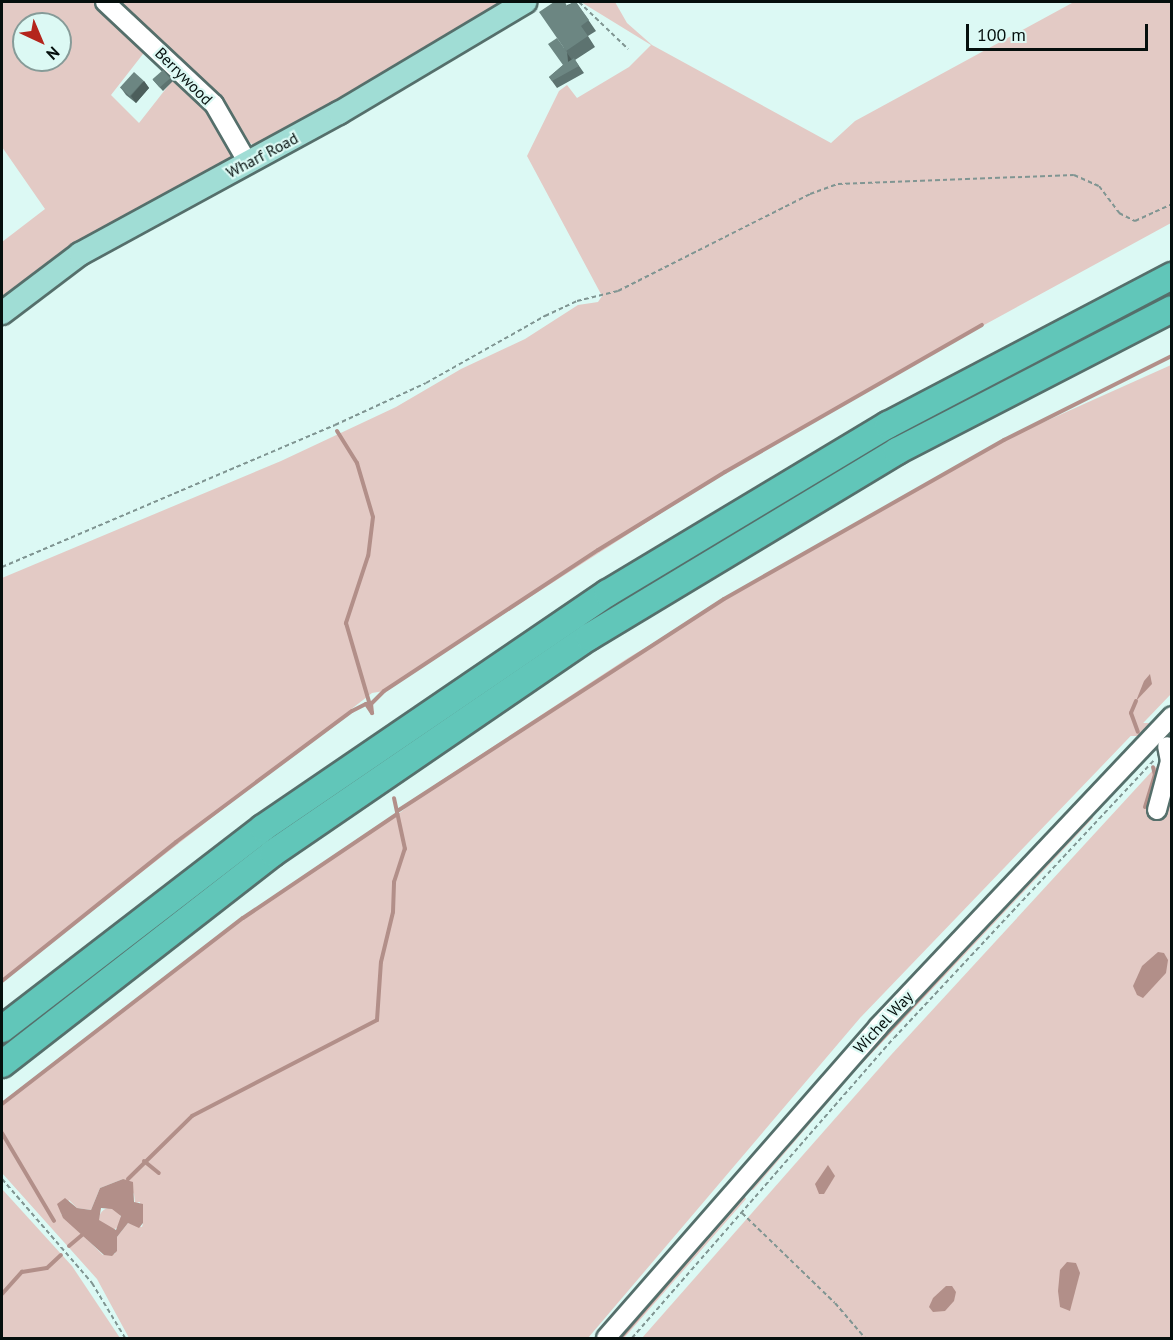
<!DOCTYPE html>
<style>
body{margin:0}
#map{position:relative;width:1173px;height:1340px;overflow:hidden;background:#dcf9f4;font-family:"PT Sans",sans-serif}
div>[style]{position:absolute}
[style*='--x']{left:calc(var(--x)*1px);top:calc(var(--y)*1px);width:calc(var(--w)*1px);rotate:calc(var(--a)*1deg)}
.green>*{inset:0;background:#e3cac5;transform-origin:0 0}
.round{border-radius:50%}
.water>*{inset:0;background:#b28f89}
.stream>*{height:4px;margin:-2px;padding:0 2px;transform-origin:2px;border-radius:2px;background:#b28f89}
.path>*{height:2px;margin-top:-1px;transform-origin:0;background:repeating-linear-gradient(90deg,#809592 0 4.5px,transparent 0 7.5px)}
.roads{filter:drop-shadow(2px 0 #556f6b) drop-shadow(-2px 0 #556f6b) drop-shadow(0 2px #556f6b) drop-shadow(0 -2px #556f6b)}
.minor>*{height:18px;margin:-9px;padding:0 9px;transform-origin:9px;border-radius:9px;background:#fff}
.major>*{height:22px;margin:-11px;padding:0 11px;transform-origin:11px;border-radius:11px;background:#a0ddd5}
.highway>*{height:26px;margin:-13px;padding:0 13px;transform-origin:13px;border-radius:13px;background:#61c6b9}
.wall>*{inset:0;background:#5d7370}
.shaded-wall>*{inset:0;background:#4c5e5b}
.building>*{inset:0;background:#6c8682;transform-origin:0 0}
span{translate:-50% -50%;white-space:nowrap;text-align:center;line-height:1.15;-webkit-text-stroke:4.5px #dcf9f4;paint-order:stroke}
.street-label{font-size:16px;color:#050f0d}
.frame{position:absolute;inset:0;border:3px solid #050f0d;pointer-events:none}
.north{position:absolute;left:12px;top:12px;width:60px;height:60px;box-sizing:border-box;background:#dcf9f4;border:2px solid #869b98;border-radius:50%;rotate:136deg;font-size:16px;font-weight:700;line-height:24px;text-align:center;color:#050f0d}
.north::after{content:'';display:block;margin:auto;width:21px;height:27px;background:#b4251c;clip-path:polygon(50% 0,100% 100%,50% 72%,0 100%)}
.scale{position:absolute;left:966px;top:24px;width:182px;height:27px;box-sizing:border-box;border:3px solid #050f0d;border-top:0;padding-left:8px;font-size:18px;line-height:21px;white-space:nowrap;color:#050f0d;-webkit-text-stroke:4px #dcf9f4;paint-order:stroke}
</style>
<div id="map">
<div class="green">
<i style="clip-path:polygon(evenodd,2px 2px,97px 2px,150px 45px,111px 95px,139px 123px,179px 72px,232px 140px,230px 160px,55px 258px,2px 300px,2px 242px,45px 209px,2px 147px,2px 2px,24px 24px,60px 24px,60px 60px,24px 60px,24px 24px)"></i>
<i style="clip-path:polygon(110px 2px,507px 2px,369px 85px,256px 146px,240px 138px)"></i>
<i style="clip-path:polygon(581px 2px,615px 2px,627px 23px,652px 45px,831px 143px,855px 121px,1072px 3px,1171px 2px,1171px 223px,876px 384px,725px 472px,384px 691px,372px 693px,2px 981px,2px 578px,281px 461px,396px 407px,461px 369px,525px 339px,578px 305px,598px 302px,602px 296px,527px 156px,559px 91px,567px 85px,577px 98px,629px 67px,651px 45px)"></i>
<i style="clip-path:polygon(evenodd,1171px 365px,1171px 694px,860px 1018px,588px 1338px,129px 1338px,97px 1279px,2px 1173px,2px 1102px,243px 918px,397px 815px,436px 784px,628px 658px,832px 536px,1004px 440px,1171px 365px,123px 1179px,134px 1194px,135px 1203px,140px 1202px,143px 1223px,142px 1227px,128px 1223px,117px 1237px,115px 1254px,103px 1255px,61px 1214px,69px 1200px,77px 1208px,91px 1210px,100px 1188px,123px 1179px)"></i>
<i style="left:1171px;top:723px;width:13px;height:110px;rotate:90deg"></i>
<i style="clip-path:polygon(1165px 757px,1171px 784px,1171px 1338px,642px 1338px,891px 1055px)"></i>
<i style="clip-path:polygon(1089px 811px,1093px 818px,857px 1069px,753px 1190px,745px 1188px)"></i>
<i style="clip-path:polygon(2px 1189px,72px 1266px,120px 1338px,2px 1338px)"></i>
<i style="clip-path:polygon(742px 1192px,746px 1199px,624px 1338px,616px 1338px)"></i>
<i class="round" style="left:99px;top:1208px;width:22px;height:22px"></i>
</div>
<div class="water">
<i style="clip-path:polygon(1150px 674px,1152px 684px,1136px 701px,1144px 681px)"></i>
<i style="clip-path:polygon(1158px 952px,1164px 953px,1168px 960px,1166px 973px,1143px 998px,1137px 995px,1133px 986px,1142px 966px)"></i>
<i style="clip-path:polygon(828px 1165px,835px 1176px,824px 1194px,819px 1194px,815px 1184px)"></i>
<i style="clip-path:polygon(evenodd,123px 1179px,133px 1182px,134px 1202px,143px 1204px,143px 1223px,139px 1228px,128px 1223px,117px 1237px,117px 1251px,112px 1256px,104px 1255px,63px 1218px,57px 1204px,65px 1198px,77px 1208px,91px 1210px,100px 1188px,123px 1179px,101px 1208px,112px 1209px,121px 1216px,116px 1230px,99px 1220px,101px 1208px)"></i>
<i style="clip-path:polygon(1067px 1262px,1076px 1263px,1080px 1273px,1070px 1311px,1060px 1307px,1058px 1291px,1060px 1270px)"></i>
<i style="clip-path:polygon(946px 1286px,952px 1286px,956px 1292px,954px 1301px,945px 1311px,933px 1312px,929px 1307px,933px 1298px)"></i>
</div>
<div class="stream">
<i style="--x:337;--y:431;--w:38;--a:58"></i>
<i style="--x:357;--y:463;--w:56;--a:73.5"></i>
<i style="--x:373;--y:517;--w:39;--a:97"></i>
<i style="--x:368;--y:556;--w:71;--a:108.2"></i>
<i style="--x:346;--y:623;--w:85;--a:73.7"></i>
<i style="--x:1136;--y:701;--w:13;--a:113"></i>
<i style="--x:1131;--y:713;--w:20;--a:70"></i>
<i style="--x:372;--y:713;--w:9;--a:-96"></i>
<i style="--x:371;--y:704;--w:18;--a:-45"></i>
<i style="--x:384;--y:691;--w:256;--a:-33.4"></i>
<i style="--x:598;--y:550;--w:149;--a:-31.6"></i>
<i style="--x:725;--y:472;--w:296;--a:-29.8"></i>
<i style="--x:1101;--y:804;--w:74;--a:-46.6"></i>
<i style="--x:1145;--y:807;--w:34;--a:-73"></i>
<i style="--x:1155;--y:775;--w:8;--a:-104"></i>
<i style="--x:399;--y:810;--w:387;--a:-33"></i>
<i style="--x:724;--y:599;--w:322;--a:-29.6"></i>
<i style="--x:1004;--y:440;--w:188;--a:-26.6"></i>
<i style="--x:2;--y:981;--w:223;--a:-38.6"></i>
<i style="--x:176;--y:842;--w:219;--a:-36.7"></i>
<i style="--x:352;--y:711;--w:16;--a:-27"></i>
<i style="--x:366;--y:704;--w:11;--a:56"></i>
<i style="--x:840;--y:1084;--w:248;--a:-47.1"></i>
<i style="--x:2;--y:1104;--w:304;--a:-37.7"></i>
<i style="--x:243;--y:918;--w:186;--a:-34"></i>
<i style="--x:2;--y:1133;--w:102;--a:59.4"></i>
<i style="--x:144;--y:1161;--w:19;--a:39"></i>
<i style="--x:128;--y:1179;--w:90;--a:-44.5"></i>
<i style="--x:192;--y:1116;--w:208;--a:-27.4"></i>
<i style="--x:377;--y:1020;--w:58;--a:-86.1"></i>
<i style="--x:381;--y:962;--w:51;--a:-76.5"></i>
<i style="--x:393;--y:912;--w:30;--a:-88"></i>
<i style="--x:394;--y:882;--w:35;--a:-72"></i>
<i style="--x:405;--y:849;--w:52;--a:-102.2"></i>
<i style="--x:750;--y:1188;--w:50;--a:-49.9"></i>
<i style="--x:69;--y:1246;--w:17;--a:-40"></i>
<i style="--x:2;--y:1294;--w:30;--a:-48"></i>
<i style="--x:22;--y:1272;--w:25;--a:-9"></i>
<i style="--x:47;--y:1268;--w:19;--a:-43"></i>
<i style="--x:620;--y:1338;--w:188;--a:-49.1"></i>
</div>
<div class="path">
<i style="--x:579;--y:2;--w:68;--a:43.8"></i>
<i style="--x:2;--y:567;--w:362;--a:-23.1"></i>
<i style="--x:335;--y:425;--w:100;--a:-24.8"></i>
<i style="--x:426;--y:383;--w:137;--a:-29.4"></i>
<i style="--x:545;--y:316;--w:35;--a:-25"></i>
<i style="--x:577;--y:301;--w:42;--a:-13.7"></i>
<i style="--x:618;--y:291;--w:215;--a:-26.8"></i>
<i style="--x:810;--y:194;--w:30;--a:-20"></i>
<i style="--x:838;--y:184;--w:236;--a:-2.2"></i>
<i style="--x:1074;--y:175;--w:27;--a:24"></i>
<i style="--x:1099;--y:186;--w:34;--a:53"></i>
<i style="--x:1119;--y:213;--w:18;--a:27"></i>
<i style="--x:1135;--y:221;--w:41;--a:-24.7"></i>
<i style="--x:2;--y:1179;--w:138;--a:49.1"></i>
<i style="--x:92;--y:1283;--w:64;--a:59"></i>
<i style="--x:742;--y:1213;--w:129;--a:44.1"></i>
<i style="--x:835;--y:1303;--w:46;--a:49.4"></i>
<i style="--x:632;--y:1338;--w:398;--a:-48.9"></i>
<i style="--x:894;--y:1038;--w:382;--a:-46.9"></i>
</div>
<div class="roads">
<div class="minor">
<i style="--x:105;--y:2;--w:149;--a:43.1"></i>
<i style="--x:214;--y:104;--w:68;--a:60"></i>
<i style="--x:1157;--y:810;--w:51;--a:-75.1"></i>
<i style="--x:1170;--y:761;--w:15;--a:-101"></i>
<i style="--x:606;--y:1338;--w:413;--a:-48.8"></i>
<i style="--x:878;--y:1027;--w:428;--a:-46.6"></i>
</div>
<div class="major">
<i style="--x:2;--y:313;--w:98;--a:-37.1"></i>
<i style="--x:80;--y:254;--w:295;--a:-28.6"></i>
<i style="--x:339;--y:113;--w:217;--a:-30.8"></i>
</div>
<div class="highway">
<i style="--x:2;--y:1029;--w:329;--a:-37.6"></i>
<i style="--x:263;--y:828;--w:417;--a:-34.3"></i>
<i style="--x:608;--y:593;--w:327;--a:-31"></i>
<i style="--x:888;--y:425;--w:321;--a:-27.7"></i>
<i style="--x:2;--y:1064;--w:343;--a:-37.9"></i>
<i style="--x:273;--y:853;--w:383;--a:-34.4"></i>
<i style="--x:589;--y:637;--w:360;--a:-31.1"></i>
<i style="--x:897;--y:451;--w:309;--a:-27.3"></i>
</div>
</div>
<div class="wall">
<i style="clip-path:polygon(576px 2px,596px 31px,588px 36px,595px 47px,575px 60px,584px 73px,557px 88px,549px 77px,563px 65px,567px 5px)"></i>
<i style="clip-path:polygon(170px 78px,173px 81px,163px 91px,153px 80px)"></i>
<i style="clip-path:polygon(144px 81px,149px 88px,136px 103px,126px 95px,121px 88px)"></i>
</div>
<div class="shaded-wall">
<i style="clip-path:polygon(567px 53px,572px 60px,568px 62px)"></i>
<i style="clip-path:polygon(144px 81px,149px 88px,136px 103px,131px 96px)"></i>
</div>
<div class="building">
<i style="clip-path:polygon(554px 2px,565px 2px,567px 6px,573px 2px,576px 2px,589px 20px,581px 26px,588px 36px,566px 51px,539px 12px)"></i>
<i style="clip-path:polygon(557px 38px,567px 52px,568px 62px,574px 58px,579px 66px,552px 81px,549px 77px,563px 65px,548px 44px)"></i>
<i style="left:163px;top:70px;width:11px;height:14px;rotate:49deg"></i>
<i style="left:134px;top:72px;width:13px;height:21px;rotate:42deg"></i>
</div>
<div class="street-label">
<span style="left:184px;top:76px;rotate:45deg">Berrywood</span>
<span style="left:262px;top:155px;rotate:-28deg">Wharf Road</span>
<span style="left:883px;top:1022px;rotate:-47deg">Wichel Way</span>
</div>
<div class="frame"></div>
<div class="north">N</div>
<div class="scale">100 m</div>
</div>
